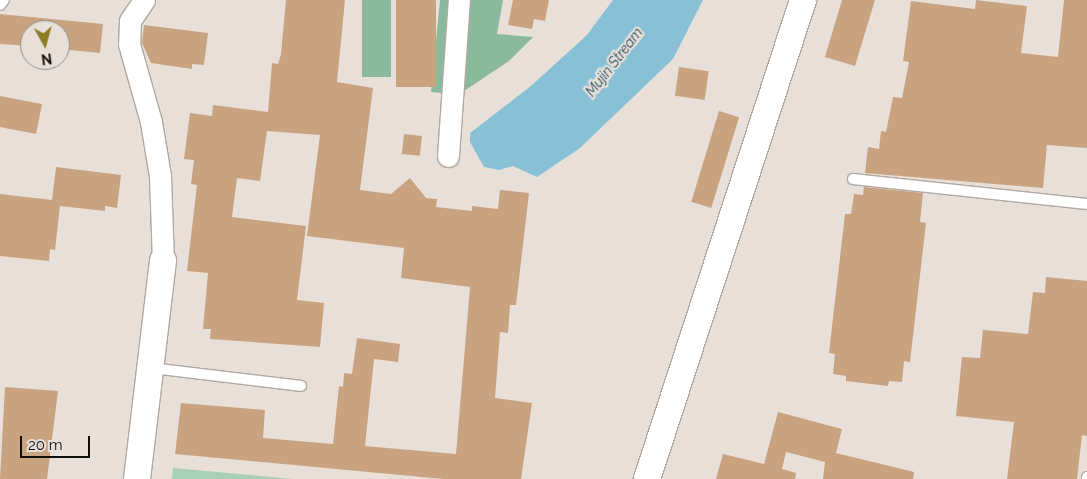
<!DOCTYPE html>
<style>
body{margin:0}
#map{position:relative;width:1087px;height:479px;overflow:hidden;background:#e8dfd8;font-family:Raleway,sans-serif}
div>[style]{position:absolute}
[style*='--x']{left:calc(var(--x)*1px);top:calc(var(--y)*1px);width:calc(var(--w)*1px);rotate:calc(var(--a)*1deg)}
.green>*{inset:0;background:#a9d0b6}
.forest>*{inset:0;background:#8bb99b;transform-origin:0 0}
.water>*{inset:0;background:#88c1d6}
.building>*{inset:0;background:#c9a380;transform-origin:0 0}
.roads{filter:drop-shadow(1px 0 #b0a8a1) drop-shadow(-1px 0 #b0a8a1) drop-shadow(0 1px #b0a8a1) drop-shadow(0 -1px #b0a8a1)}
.service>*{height:10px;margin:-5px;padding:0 5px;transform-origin:5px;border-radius:5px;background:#fff}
.minor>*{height:21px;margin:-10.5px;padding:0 10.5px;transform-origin:10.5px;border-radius:10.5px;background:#fff}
.tertiary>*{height:26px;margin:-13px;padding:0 13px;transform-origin:13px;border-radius:13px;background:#fff}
span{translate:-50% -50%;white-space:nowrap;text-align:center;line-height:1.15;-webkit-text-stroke:4.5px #e8dfd8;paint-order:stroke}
.water-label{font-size:14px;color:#1d4d5d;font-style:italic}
.north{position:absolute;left:20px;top:20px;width:50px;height:50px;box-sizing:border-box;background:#e8dfd8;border:1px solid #928b86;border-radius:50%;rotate:173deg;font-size:14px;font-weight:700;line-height:20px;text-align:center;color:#100e0b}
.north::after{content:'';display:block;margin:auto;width:18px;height:22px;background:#8d7b21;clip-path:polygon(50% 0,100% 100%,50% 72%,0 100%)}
.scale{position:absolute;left:20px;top:436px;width:70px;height:22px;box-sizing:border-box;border:2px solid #100e0b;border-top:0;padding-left:6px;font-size:15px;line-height:18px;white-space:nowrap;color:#100e0b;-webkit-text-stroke:4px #e8dfd8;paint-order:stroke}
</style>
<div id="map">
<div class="green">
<i style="clip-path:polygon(173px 468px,293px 479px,172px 479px)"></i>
</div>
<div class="forest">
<i style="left:362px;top:0;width:29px;height:77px"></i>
<i style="clip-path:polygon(440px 0,453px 0,441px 93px,431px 92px)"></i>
<i style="clip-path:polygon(465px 0,503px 0,497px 34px,533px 37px,509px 61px,464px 91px,457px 68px)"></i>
</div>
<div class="water">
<i style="clip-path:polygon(613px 0,703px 0,673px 59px,580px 148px,537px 177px,513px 166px,499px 170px,484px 167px,470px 142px,470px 133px,531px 86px,587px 35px)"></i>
</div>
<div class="building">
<i style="clip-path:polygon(286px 0,345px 0,337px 82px,373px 88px,360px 190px,391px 194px,410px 178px,426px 198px,437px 199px,436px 207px,472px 211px,472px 206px,498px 209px,500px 190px,529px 193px,516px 305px,510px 305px,508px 333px,500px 332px,495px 398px,532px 403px,521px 479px,443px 479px,175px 454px,181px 403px,265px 410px,263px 438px,333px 444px,339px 386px,343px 387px,344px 373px,352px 374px,357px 338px,400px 344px,398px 362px,374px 359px,365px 446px,456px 454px,470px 287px,401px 278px,404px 248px,307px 236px,320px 135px,267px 131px,260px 181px,237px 178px,232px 217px,306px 226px,297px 300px,324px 303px,320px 347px,210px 339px,211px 329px,203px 329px,208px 273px,187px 271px,197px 185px,191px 184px,194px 160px,184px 159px,190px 113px,212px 116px,213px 105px,268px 112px,272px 63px,278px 64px,281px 54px)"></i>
<i style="left:396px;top:0;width:40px;height:87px"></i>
<i style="clip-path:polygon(513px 0,549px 0,545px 21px,534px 19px,532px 29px,508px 25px)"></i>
<i style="clip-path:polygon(842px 0,875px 0,855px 66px,825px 57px)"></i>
<i style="clip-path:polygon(976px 0,1027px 6px,1021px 53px,1058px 57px,1064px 0,1087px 0,1087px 148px,1047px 145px,1043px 188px,865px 173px,868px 147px,879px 149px,881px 131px,886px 132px,893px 97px,902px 98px,909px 62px,903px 61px,911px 1px,975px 9px)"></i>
<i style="clip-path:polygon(0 14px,103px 24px,100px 53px,60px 49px,60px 30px,30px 30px,30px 46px,0 44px)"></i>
<i style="clip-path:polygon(144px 25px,208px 33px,204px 65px,192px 64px,192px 69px,151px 63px,142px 43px)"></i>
<i style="left:679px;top:67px;width:30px;height:29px;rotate:8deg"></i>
<i style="clip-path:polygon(0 96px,42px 104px,36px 134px,0 127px)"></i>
<i style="left:719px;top:111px;width:21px;height:95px;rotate:17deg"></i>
<i style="left:404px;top:134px;width:18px;height:20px;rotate:6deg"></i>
<i style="clip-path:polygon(56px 167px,121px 175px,117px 208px,105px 206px,105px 211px,60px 206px,55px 250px,50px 249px,49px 261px,0 256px,0 194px,52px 200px)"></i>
<i style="clip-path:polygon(864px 187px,923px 193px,920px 222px,926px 223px,910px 362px,904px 361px,902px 382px,889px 381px,888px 386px,846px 381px,846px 376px,833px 374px,835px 354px,829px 353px,845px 214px,851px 214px,854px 194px,863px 195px)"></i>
<i style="clip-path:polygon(1046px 277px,1087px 281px,1087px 436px,1082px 435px,1077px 479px,1007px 479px,1014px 422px,956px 416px,962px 357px,980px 358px,983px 330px,1028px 334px,1033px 292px,1045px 293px)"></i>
<i style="clip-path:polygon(5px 387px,58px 391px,47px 479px,0 479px)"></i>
<i style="clip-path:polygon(778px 412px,842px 429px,836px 453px,914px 472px,913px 479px,823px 479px,825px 462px,786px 452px,782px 469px,796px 473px,795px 479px,716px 479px,723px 454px,764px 464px)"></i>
</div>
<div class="roads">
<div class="service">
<i style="--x:0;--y:5;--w:6;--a:-51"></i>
<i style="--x:853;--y:179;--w:235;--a:6.1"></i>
<i style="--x:151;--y:368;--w:151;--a:6.8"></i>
<i style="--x:1087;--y:479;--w:2;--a:-90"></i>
</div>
<div class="minor">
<i style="--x:144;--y:0;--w:25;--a:124"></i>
<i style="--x:130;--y:21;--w:23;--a:92"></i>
<i style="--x:129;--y:44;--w:81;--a:74.2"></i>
<i style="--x:151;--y:122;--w:55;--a:80.5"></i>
<i style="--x:160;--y:176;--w:85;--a:88"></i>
<i style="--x:448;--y:156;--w:156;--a:-86"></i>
</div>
<div class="tertiary">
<i style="--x:137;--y:479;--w:220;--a:-83.2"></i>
<i style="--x:647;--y:479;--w:504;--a:-71.96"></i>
</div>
</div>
<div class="water-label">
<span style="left:614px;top:62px;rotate:-52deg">Mujin Stream</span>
</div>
<div class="north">N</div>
<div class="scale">20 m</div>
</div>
